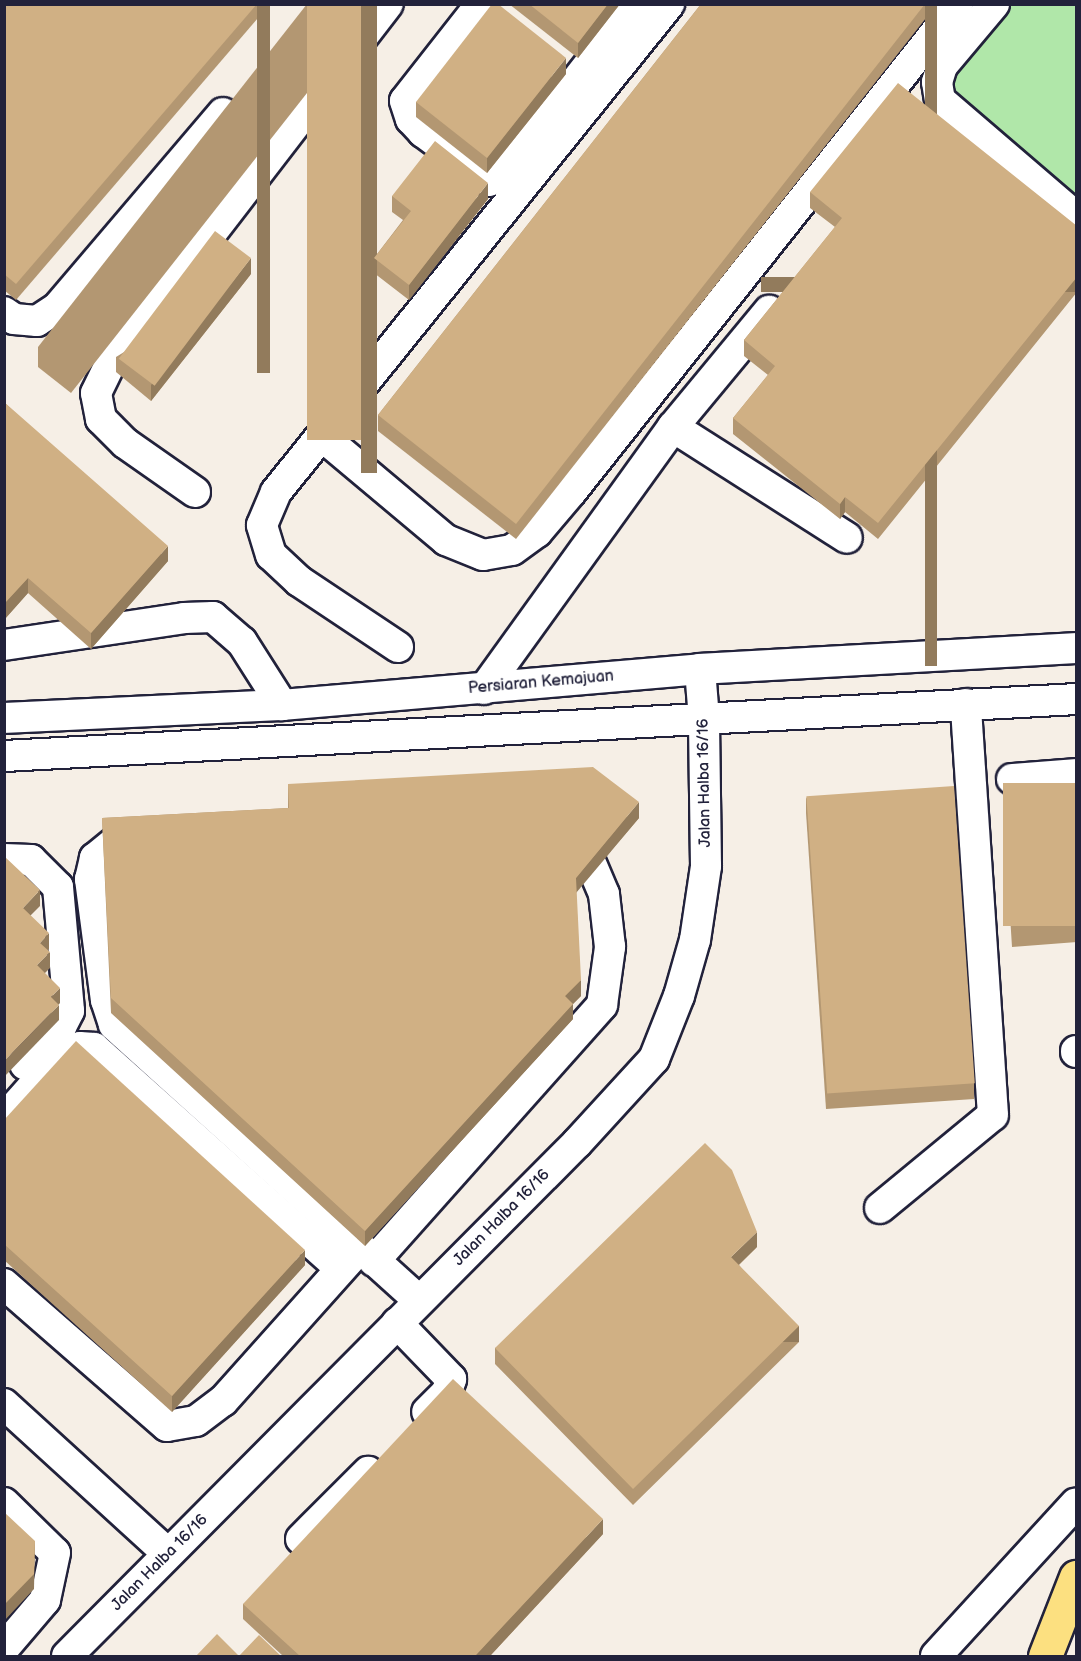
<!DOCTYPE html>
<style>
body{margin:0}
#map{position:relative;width:1081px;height:1661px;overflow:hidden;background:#f6efe6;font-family:"Balsamiq Sans",sans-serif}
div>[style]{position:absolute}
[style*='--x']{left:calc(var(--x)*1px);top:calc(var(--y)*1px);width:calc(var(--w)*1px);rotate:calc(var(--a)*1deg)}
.green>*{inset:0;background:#b0e7a9}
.roads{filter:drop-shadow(2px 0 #22223b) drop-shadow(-2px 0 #22223b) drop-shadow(0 2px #22223b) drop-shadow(0 -2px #22223b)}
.minor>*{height:30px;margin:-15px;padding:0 15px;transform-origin:15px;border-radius:15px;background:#fff}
.highway>*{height:33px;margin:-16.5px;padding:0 16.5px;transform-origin:16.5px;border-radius:16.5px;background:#fce080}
.wall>*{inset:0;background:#b39772}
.shaded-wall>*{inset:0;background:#927b5c;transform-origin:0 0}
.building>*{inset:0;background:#d0b084;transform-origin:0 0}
span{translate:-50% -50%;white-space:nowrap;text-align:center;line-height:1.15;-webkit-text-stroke:5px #fff;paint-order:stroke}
.street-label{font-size:16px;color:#22223b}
.frame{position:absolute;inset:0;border:6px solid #22223b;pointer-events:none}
</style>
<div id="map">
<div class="green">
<i style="clip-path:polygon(1012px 5px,1076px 5px,1076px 200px,941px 91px)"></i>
</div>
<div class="roads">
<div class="minor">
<i style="--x:481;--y:4;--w:123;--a:128.1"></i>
<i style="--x:405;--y:101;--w:19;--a:72"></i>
<i style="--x:411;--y:119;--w:18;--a:47"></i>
<i style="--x:423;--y:132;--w:82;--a:36.6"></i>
<i style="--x:489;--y:181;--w:24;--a:-35"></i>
<i style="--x:509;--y:167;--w:207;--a:-52.1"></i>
<i style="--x:994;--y:4;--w:81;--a:130"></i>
<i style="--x:942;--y:66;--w:17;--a:107"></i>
<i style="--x:937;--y:82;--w:18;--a:81"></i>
<i style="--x:940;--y:100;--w:179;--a:40.7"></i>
<i style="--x:4;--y:312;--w:12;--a:35"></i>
<i style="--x:14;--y:319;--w:23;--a:5"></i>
<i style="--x:37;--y:321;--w:24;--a:-33"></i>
<i style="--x:57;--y:308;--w:256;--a:-49.6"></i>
<i style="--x:673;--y:427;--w:206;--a:32.5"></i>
<i style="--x:322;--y:436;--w:162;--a:40"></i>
<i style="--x:446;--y:540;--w:40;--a:22"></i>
<i style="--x:483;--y:555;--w:29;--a:-10"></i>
<i style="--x:512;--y:550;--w:31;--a:-36"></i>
<i style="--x:537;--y:532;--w:52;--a:-49.6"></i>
<i style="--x:571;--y:492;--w:623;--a:-51.58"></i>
<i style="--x:195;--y:492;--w:85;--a:-145"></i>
<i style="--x:125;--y:443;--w:34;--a:-135"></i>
<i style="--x:101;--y:419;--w:26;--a:-101"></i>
<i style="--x:96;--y:393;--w:30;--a:-64"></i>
<i style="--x:109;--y:366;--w:457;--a:-52.4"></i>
<i style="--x:4;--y:645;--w:182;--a:-8.5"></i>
<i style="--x:184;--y:618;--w:29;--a:-2"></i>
<i style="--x:213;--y:617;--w:38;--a:41"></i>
<i style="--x:242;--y:642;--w:75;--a:57.6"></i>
<i style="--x:398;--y:647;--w:119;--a:-146.3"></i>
<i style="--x:299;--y:581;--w:38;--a:-137"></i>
<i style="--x:271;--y:555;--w:31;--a:-107"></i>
<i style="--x:262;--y:525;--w:36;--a:-67"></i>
<i style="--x:276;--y:492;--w:627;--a:-51.15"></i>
<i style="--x:484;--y:689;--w:323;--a:-54.2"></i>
<i style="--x:673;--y:427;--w:151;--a:-50.4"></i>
<i style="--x:4;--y:718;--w:278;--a:-2.7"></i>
<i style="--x:282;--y:705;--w:420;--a:-4.9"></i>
<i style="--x:700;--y:669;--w:377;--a:-3.2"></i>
<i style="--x:4;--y:756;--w:1074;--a:-3.04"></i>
<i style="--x:1012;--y:779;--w:64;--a:-4.5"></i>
<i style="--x:140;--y:840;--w:25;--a:175"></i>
<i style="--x:115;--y:842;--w:26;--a:141"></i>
<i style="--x:95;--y:858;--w:22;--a:103"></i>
<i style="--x:90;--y:879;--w:122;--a:82.5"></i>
<i style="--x:106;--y:1000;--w:26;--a:72"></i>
<i style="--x:114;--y:1025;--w:410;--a:42.1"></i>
<i style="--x:4;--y:859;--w:27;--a:2"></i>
<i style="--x:31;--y:860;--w:38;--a:45"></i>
<i style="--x:58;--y:887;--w:124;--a:84.9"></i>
<i style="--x:69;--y:1011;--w:18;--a:117"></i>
<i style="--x:61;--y:1027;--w:52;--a:133.5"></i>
<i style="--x:1076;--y:1052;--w:1;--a:-90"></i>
<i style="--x:4;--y:1119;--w:83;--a:-48.4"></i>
<i style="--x:59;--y:1057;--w:23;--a:-25"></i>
<i style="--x:80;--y:1047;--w:14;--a:4"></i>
<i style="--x:94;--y:1048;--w:330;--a:41.8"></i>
<i style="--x:880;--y:1208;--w:146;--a:-39.5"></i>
<i style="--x:993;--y:1115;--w:412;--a:-93.8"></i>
<i style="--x:374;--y:1261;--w:343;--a:-48.3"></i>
<i style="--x:602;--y:1005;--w:59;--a:-82.1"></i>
<i style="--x:610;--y:947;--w:53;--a:-96.5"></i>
<i style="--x:604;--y:894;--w:39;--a:-113"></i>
<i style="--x:589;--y:858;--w:26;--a:-143"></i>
<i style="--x:4;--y:1284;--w:216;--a:41.1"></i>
<i style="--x:167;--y:1426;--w:29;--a:-10"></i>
<i style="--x:196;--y:1421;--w:34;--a:-37"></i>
<i style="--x:223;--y:1401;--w:205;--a:-48.2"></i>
<i style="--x:397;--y:1323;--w:78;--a:46"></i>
<i style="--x:451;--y:1379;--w:14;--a:107"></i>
<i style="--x:447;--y:1392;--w:28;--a:135"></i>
<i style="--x:4;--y:1404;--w:222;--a:42.4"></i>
<i style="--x:4;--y:1503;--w:71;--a:44.4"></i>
<i style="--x:55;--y:1553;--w:48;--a:102"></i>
<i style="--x:45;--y:1600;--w:63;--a:130.5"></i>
<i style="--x:301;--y:1539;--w:95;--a:-45"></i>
<i style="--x:67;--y:1656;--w:723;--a:-45.17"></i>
<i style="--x:577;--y:1143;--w:114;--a:-47.5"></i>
<i style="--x:654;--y:1059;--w:68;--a:-68.4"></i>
<i style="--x:679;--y:996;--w:58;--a:-74.1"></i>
<i style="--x:695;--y:940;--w:75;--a:-81.5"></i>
<i style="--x:706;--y:866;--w:147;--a:-90.8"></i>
<i style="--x:704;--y:719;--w:50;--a:-94.6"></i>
<i style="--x:936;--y:1656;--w:207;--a:-47.5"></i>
</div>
<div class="highway">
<i style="--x:1045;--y:1656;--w:85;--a:-68.6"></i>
</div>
</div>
<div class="wall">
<i style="clip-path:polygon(4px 4px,270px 4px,16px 300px,4px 290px)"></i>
<i style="clip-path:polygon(307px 4px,377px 4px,71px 393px,38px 367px,38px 347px)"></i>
<i style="clip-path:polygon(509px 4px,620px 4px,578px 58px)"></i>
<i style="clip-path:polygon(701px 4px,937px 4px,516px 539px,378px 431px,378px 415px)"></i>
<i style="clip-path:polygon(566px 74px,487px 173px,416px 117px,416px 102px)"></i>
<i style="clip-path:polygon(810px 192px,1077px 226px,1077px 292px,878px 539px,845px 512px,840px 519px,733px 434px,733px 418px,768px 375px,744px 356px,744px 340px,835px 227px,810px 208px)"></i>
<i style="clip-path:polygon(392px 196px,488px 199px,409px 300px,374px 273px,374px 258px,403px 220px,392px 212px)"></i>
<i style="clip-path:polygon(251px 274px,151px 401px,116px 372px,116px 357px)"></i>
<i style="clip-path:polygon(4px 402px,168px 561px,91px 649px,28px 593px,4px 620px)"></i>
<i style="clip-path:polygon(1077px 783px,1077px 942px,1012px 947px,1003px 804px,1003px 788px)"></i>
<i style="clip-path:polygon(288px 784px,639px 818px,576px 892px,581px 996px,573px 1004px,573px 1019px,365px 1246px,111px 1013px,102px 818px,288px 808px)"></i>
<i style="clip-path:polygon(806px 797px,974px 1083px,974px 1099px,826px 1109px,806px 813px)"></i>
<i style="clip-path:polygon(4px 1120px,305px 1265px,172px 1412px,4px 1260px)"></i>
<i style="clip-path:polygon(757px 1247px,739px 1265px,799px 1342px,633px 1505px,495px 1364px,495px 1348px)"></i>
<i style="clip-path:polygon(603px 1534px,490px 1656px,283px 1656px,243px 1619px,243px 1604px)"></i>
</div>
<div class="shaded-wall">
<i style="left:257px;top:4px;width:13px;height:369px"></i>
<i style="left:361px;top:4px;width:16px;height:469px"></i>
<i style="clip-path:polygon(608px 4px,620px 4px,578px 58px,578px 43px)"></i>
<i style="left:925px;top:4px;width:12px;height:662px"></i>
<i style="clip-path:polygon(566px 58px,566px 74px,487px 173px,487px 158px)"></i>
<i style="clip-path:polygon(488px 183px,488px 199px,409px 300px,409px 285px)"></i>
<i style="clip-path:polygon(251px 258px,251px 274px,151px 401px,151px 385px)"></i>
<i style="left:1077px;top:277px;width:15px;height:316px;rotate:90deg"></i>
<i style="clip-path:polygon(845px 497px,845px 512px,840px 519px,840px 504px)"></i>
<i style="clip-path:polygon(168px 546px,168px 561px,91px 649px,91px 633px)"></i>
<i style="clip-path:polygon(28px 578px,28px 593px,4px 620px,4px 604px)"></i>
<i style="clip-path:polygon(639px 802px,639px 818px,576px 893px,576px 878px)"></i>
<i style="clip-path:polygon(40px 890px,40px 906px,23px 923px,23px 908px)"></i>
<i style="clip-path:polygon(49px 933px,49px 949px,40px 958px,40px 943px)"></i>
<i style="clip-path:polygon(50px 952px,50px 968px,37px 981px,37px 965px)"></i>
<i style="clip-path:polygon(581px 980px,581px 996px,573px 1004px,573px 1019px,365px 1246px,365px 1231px,565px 996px)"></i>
<i style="clip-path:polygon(60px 988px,60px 1003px,51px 1013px,51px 997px)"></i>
<i style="clip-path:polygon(59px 1005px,59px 1020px,4px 1077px,4px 1061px)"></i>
<i style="clip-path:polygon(757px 1232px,757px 1247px,731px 1272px,731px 1257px)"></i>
<i style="clip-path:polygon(305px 1250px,305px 1265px,172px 1412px,172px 1396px)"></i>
<i style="left:799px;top:1326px;width:16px;height:233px;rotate:90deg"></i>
<i style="clip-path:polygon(603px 1519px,603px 1534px,490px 1656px,475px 1656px)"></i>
<i style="clip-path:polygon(35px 1541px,34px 1589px,4px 1621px,4px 1605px)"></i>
</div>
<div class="building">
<i style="clip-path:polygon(4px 4px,257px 4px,16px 284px,4px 274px)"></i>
<i style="left:307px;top:4px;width:54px;height:436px"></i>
<i style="clip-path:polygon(492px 4px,498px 4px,566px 58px,487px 158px,416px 102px)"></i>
<i style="clip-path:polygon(529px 4px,608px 4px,578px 43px)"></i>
<i style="clip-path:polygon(701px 4px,925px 4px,516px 524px,378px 415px)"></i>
<i style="clip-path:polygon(898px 83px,1077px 226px,1077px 277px,878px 523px,845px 497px,840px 504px,733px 418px,775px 366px,744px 340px,842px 218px,810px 192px)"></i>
<i style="clip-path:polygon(435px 141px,488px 183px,409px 285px,374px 258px,411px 211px,392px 196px)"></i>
<i style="left:215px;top:231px;width:45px;height:160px;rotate:37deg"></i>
<i style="clip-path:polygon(4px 402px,168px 546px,91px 633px,28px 578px,4px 604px)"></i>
<i style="clip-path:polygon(593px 767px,639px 802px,576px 878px,581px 980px,565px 996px,573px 1004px,365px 1231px,111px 998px,102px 818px,289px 808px,288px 784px)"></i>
<i style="left:1077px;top:783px;width:143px;height:74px;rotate:90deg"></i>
<i style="left:954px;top:786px;width:298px;height:148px;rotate:86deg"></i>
<i style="clip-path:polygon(4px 856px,40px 890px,23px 908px,49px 933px,40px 943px,50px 952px,37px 965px,60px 988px,51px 997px,59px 1005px,4px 1061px)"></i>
<i style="clip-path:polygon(76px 1041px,305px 1250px,172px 1396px,4px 1244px,4px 1120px)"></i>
<i style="clip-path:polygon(705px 1143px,732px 1170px,757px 1232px,731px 1257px,799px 1326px,633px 1489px,495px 1348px)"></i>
<i style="clip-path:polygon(453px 1379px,603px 1519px,475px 1656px,300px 1656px,243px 1604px)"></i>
<i style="clip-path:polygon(4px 1512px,35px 1541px,34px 1574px,4px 1605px)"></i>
<i style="clip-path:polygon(217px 1634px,239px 1656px,259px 1635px,281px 1656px,196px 1656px)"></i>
</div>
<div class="street-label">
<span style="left:541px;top:683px;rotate:-5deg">Persiaran Kemajuan</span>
<span style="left:705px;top:783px;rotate:-91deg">Jalan Halba 16/16</span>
<span style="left:502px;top:1218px;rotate:-45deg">Jalan Halba 16/16</span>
<span style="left:160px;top:1563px;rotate:-45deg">Jalan Halba 16/16</span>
</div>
<div class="frame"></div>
</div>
